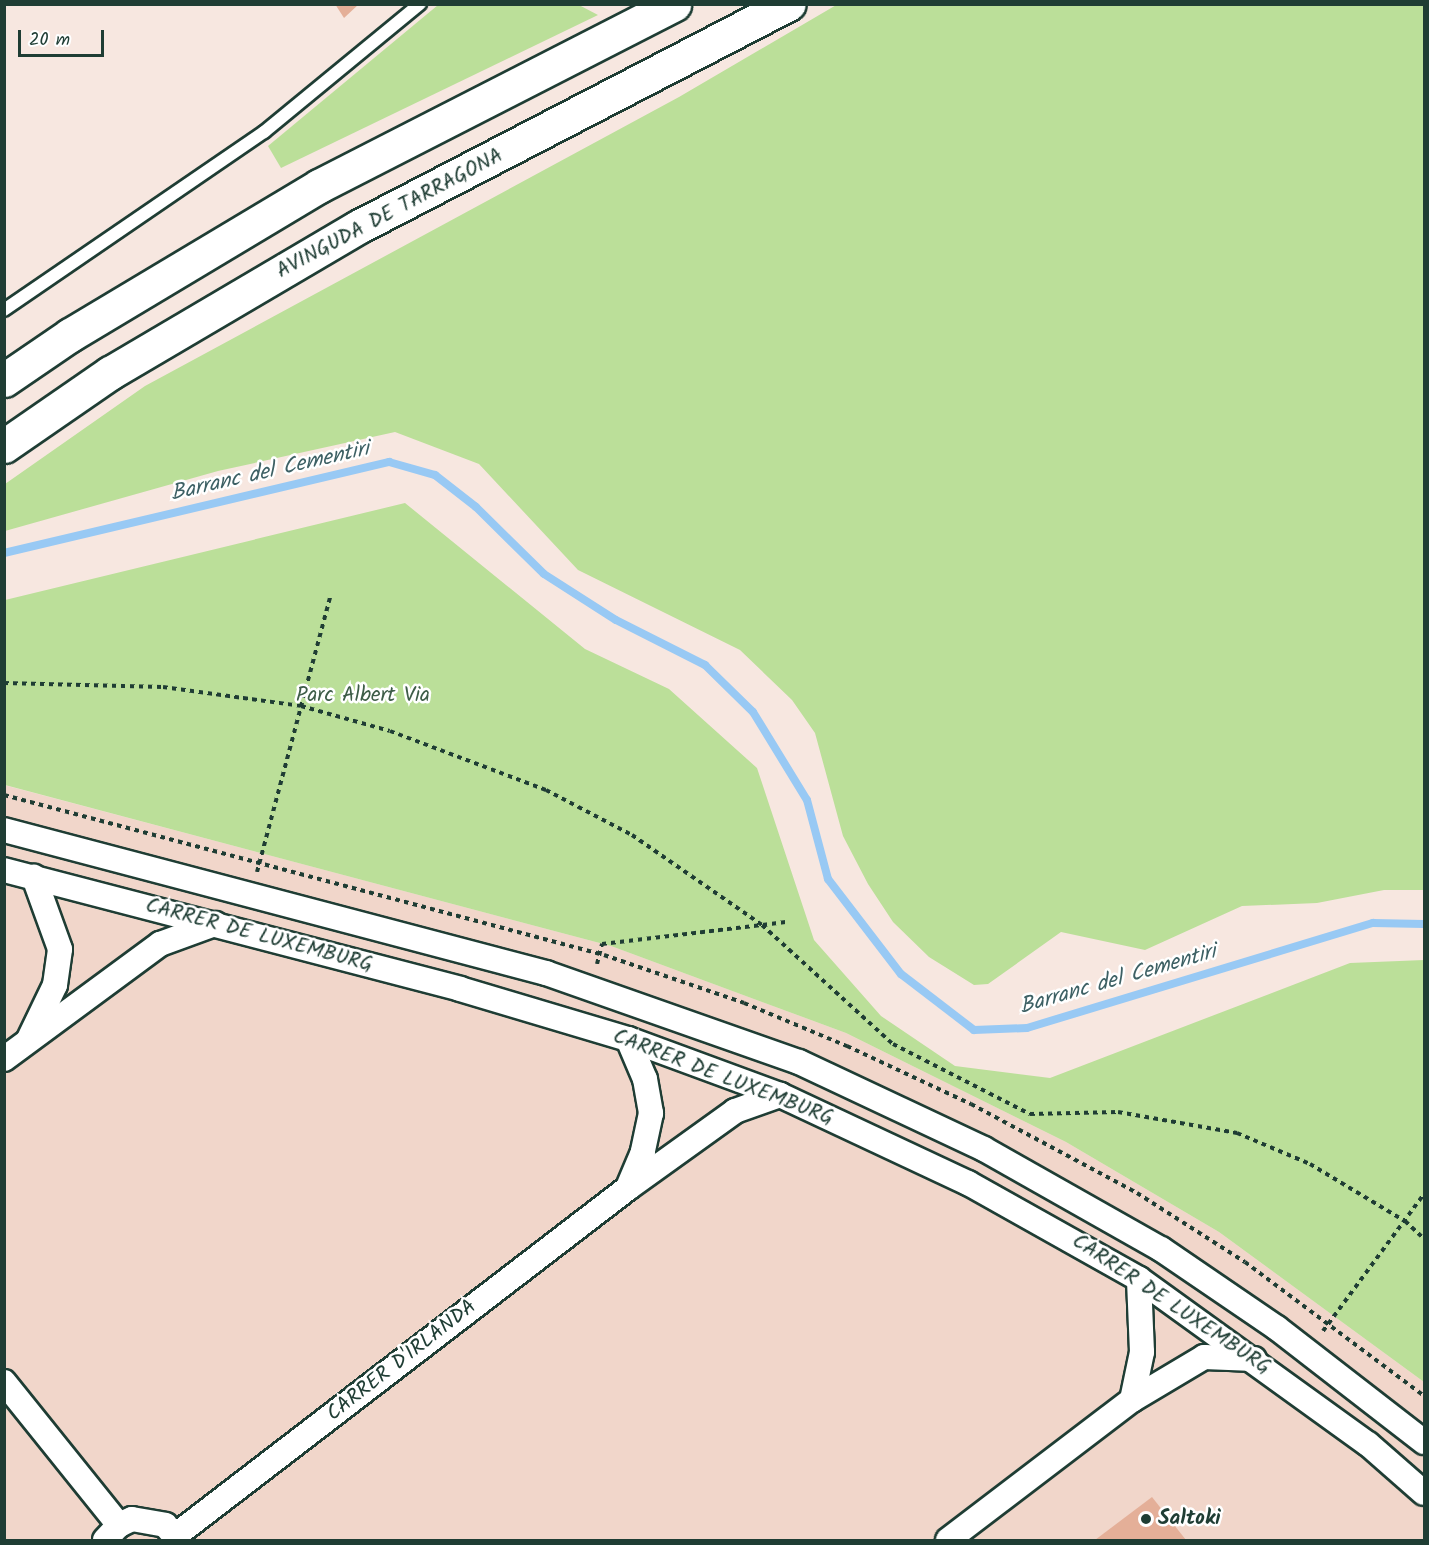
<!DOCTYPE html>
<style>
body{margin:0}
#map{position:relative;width:1429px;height:1545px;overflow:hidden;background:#f7e7e0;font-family:Kalam,sans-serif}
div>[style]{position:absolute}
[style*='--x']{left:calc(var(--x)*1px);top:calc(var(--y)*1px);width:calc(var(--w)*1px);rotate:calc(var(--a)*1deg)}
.built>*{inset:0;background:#f1d6ca}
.green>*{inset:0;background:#bbdf99}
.stream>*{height:8px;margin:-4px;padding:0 4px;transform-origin:4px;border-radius:4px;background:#98c9f4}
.building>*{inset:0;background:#e4af98}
.path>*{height:4px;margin-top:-2px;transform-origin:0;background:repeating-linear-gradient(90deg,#1f3d34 0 4.5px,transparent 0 9px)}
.roads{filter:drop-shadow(2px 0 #1f3d34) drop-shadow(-2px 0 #1f3d34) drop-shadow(0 2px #1f3d34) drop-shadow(0 -2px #1f3d34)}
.service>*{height:12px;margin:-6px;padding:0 6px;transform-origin:6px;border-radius:6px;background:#fff}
.minor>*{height:24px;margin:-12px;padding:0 12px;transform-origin:12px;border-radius:12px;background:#fff}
.primary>*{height:33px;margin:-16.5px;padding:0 16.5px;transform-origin:16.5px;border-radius:16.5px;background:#fff}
.dots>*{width:16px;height:16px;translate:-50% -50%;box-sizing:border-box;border:3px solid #fff;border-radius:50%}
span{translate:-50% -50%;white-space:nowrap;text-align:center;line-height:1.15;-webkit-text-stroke:5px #fff;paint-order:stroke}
.street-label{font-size:21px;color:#1f3d34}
.park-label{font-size:21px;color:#3e5d48}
.poi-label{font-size:21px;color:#1f3d34;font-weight:700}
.left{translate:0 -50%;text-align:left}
.water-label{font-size:22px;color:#3d6064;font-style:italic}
.frame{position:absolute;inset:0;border:6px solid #1f3d34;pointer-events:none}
.scale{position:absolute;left:18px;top:30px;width:86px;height:27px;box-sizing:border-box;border:3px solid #1f3d34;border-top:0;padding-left:8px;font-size:18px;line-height:21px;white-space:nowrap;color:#1f3d34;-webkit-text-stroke:4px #fff;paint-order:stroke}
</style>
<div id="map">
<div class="built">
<i style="clip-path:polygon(4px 785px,611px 946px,846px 1033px,1066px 1142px,1219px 1232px,1424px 1382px,1424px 1540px,5px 1540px)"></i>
</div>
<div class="green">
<i style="clip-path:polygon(838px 4px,1424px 5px,1424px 890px,1384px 890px,1317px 903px,1242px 906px,1145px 950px,1061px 932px,988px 984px,974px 985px,929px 957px,893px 922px,868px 884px,843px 836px,815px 733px,792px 700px,740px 650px,578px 570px,479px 464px,395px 432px,218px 471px,5px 531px,5px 484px,145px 386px,679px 97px)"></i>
<i style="clip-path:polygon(438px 5px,579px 5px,598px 15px,281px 168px,268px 146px)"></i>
<i style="clip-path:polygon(405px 503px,585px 649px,669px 689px,757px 768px,814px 940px,881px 1016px,955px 1066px,1050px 1078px,1350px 963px,1424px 960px,1424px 1382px,1219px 1232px,1066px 1142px,846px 1033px,611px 946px,5px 785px,5px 600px)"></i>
</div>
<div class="stream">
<i style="--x:4;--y:553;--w:396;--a:-13.3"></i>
<i style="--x:389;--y:462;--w:48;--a:15.8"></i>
<i style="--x:435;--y:475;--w:52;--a:38"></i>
<i style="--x:476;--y:507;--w:95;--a:44.6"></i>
<i style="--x:544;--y:574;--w:85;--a:32.6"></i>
<i style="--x:616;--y:620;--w:100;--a:26.8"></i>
<i style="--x:705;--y:665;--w:67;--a:44.4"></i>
<i style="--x:753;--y:712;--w:103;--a:58.5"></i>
<i style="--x:807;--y:800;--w:82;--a:75.1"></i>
<i style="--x:828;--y:879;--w:120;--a:52.5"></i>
<i style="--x:901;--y:974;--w:92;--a:37.5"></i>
<i style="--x:974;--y:1030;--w:53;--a:-2.2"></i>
<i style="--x:1027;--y:1028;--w:362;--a:-16.9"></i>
<i style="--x:1373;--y:923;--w:51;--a:1.1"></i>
</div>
<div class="building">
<i style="clip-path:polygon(335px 4px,359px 4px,344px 18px)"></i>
<i style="clip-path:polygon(1152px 1497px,1186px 1540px,1095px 1540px)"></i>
</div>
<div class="path">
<i style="--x:4;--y:683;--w:159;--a:1.4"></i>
<i style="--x:163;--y:687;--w:139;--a:7.8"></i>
<i style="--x:301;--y:706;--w:92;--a:15.7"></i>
<i style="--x:390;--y:731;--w:167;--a:20.7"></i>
<i style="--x:546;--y:790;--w:97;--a:27.6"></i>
<i style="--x:632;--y:835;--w:158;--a:34.7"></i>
<i style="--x:762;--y:925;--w:177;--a:42.3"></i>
<i style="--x:893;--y:1044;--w:154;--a:27.1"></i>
<i style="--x:1030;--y:1114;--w:88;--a:-1.3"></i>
<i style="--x:1118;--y:1112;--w:121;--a:10"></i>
<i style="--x:1237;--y:1133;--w:79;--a:23"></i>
<i style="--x:1310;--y:1164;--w:111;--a:31"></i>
<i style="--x:1405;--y:1221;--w:26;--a:43"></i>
<i style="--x:4;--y:795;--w:621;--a:14.93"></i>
<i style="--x:604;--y:955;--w:148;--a:18.9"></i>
<i style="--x:744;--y:1003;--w:112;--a:22.7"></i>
<i style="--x:847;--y:1046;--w:137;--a:25.1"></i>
<i style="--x:971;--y:1104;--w:188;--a:28.2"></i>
<i style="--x:1137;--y:1193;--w:128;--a:32.6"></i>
<i style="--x:1245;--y:1262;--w:224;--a:36.8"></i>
<i style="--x:257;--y:872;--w:285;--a:-75.1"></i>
<i style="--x:597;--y:964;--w:21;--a:-76"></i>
<i style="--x:602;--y:944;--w:185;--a:-6.8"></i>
<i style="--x:1323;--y:1331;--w:170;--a:-53.6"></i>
</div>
<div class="roads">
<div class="service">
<i style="--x:4;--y:310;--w:315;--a:-34.4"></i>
<i style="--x:264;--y:132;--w:202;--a:-39.4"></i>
</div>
<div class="minor">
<i style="--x:4;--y:830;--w:561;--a:14.78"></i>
<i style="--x:546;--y:973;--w:268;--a:19.4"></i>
<i style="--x:799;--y:1062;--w:204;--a:25.2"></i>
<i style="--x:984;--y:1149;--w:203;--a:29.5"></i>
<i style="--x:1161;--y:1249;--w:140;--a:34.3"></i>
<i style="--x:1277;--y:1328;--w:186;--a:37.8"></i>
<i style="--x:4;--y:870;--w:471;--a:14.6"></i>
<i style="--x:460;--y:989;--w:175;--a:16.6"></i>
<i style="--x:628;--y:1039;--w:162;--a:20.2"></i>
<i style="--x:780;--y:1095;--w:208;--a:25.1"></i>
<i style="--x:968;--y:1183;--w:196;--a:29.3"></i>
<i style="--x:1139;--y:1279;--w:282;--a:35.8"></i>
<i style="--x:1368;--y:1444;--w:74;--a:41.2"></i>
<i style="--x:29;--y:1039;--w:60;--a:-64.3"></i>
<i style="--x:55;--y:985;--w:36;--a:-82"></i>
<i style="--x:60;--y:949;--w:77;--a:-109.9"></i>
<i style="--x:628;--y:1039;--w:43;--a:67"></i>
<i style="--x:645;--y:1079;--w:35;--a:80"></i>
<i style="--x:651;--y:1113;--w:40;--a:102"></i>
<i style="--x:643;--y:1152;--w:39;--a:113"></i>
<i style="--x:4;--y:1059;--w:194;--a:-36.4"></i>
<i style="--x:160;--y:944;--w:59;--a:-20"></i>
<i style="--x:4;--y:1382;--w:184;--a:51.2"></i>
<i style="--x:1132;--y:1400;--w:49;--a:-78.2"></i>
<i style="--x:1142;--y:1352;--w:73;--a:-92.4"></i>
<i style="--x:176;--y:1535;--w:570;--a:-37.51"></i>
<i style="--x:628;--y:1188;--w:132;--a:-35.7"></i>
<i style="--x:735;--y:1111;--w:48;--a:-19.6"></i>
<i style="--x:105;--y:1540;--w:21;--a:-47"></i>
<i style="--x:119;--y:1525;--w:14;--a:-25"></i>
<i style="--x:132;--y:1519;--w:34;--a:10"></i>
<i style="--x:165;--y:1525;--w:20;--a:49"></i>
<i style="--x:948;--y:1540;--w:231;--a:-37.3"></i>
<i style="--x:1132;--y:1400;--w:84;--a:-30.8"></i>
<i style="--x:1204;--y:1357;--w:50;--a:2.3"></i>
</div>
<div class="primary">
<i style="--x:4;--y:380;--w:80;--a:-34.3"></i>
<i style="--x:70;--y:335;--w:290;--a:-30.9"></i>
<i style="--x:319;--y:186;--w:399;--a:-27.1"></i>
<i style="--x:4;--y:446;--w:129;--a:-34.6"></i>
<i style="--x:110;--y:373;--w:288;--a:-30.5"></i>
<i style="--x:358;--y:227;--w:485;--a:-27.4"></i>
</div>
</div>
<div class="dots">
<i style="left:1146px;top:1519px;background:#1f3d34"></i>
</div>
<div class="street-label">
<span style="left:390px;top:214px;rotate:-28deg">AVINGUDA DE TARRAGONA</span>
<span style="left:259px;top:936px;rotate:15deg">CARRER DE LUXEMBURG</span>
<span style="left:723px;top:1078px;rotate:21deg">CARRER DE LUXEMBURG</span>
<span style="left:1171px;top:1305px;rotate:34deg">CARRER DE LUXEMBURG</span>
<span style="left:402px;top:1361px;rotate:-38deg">CARRER D'IRLANDA</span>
</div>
<div class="park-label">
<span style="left:363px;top:696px">Parc Albert Via</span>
</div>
<div class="poi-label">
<span class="left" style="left:1158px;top:1519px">Saltoki</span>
</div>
<div class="water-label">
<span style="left:270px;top:472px;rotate:-13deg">Barranc del Cementiri</span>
<span style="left:1118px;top:980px;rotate:-16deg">Barranc del Cementiri</span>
</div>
<div class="frame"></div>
<div class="scale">20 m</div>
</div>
